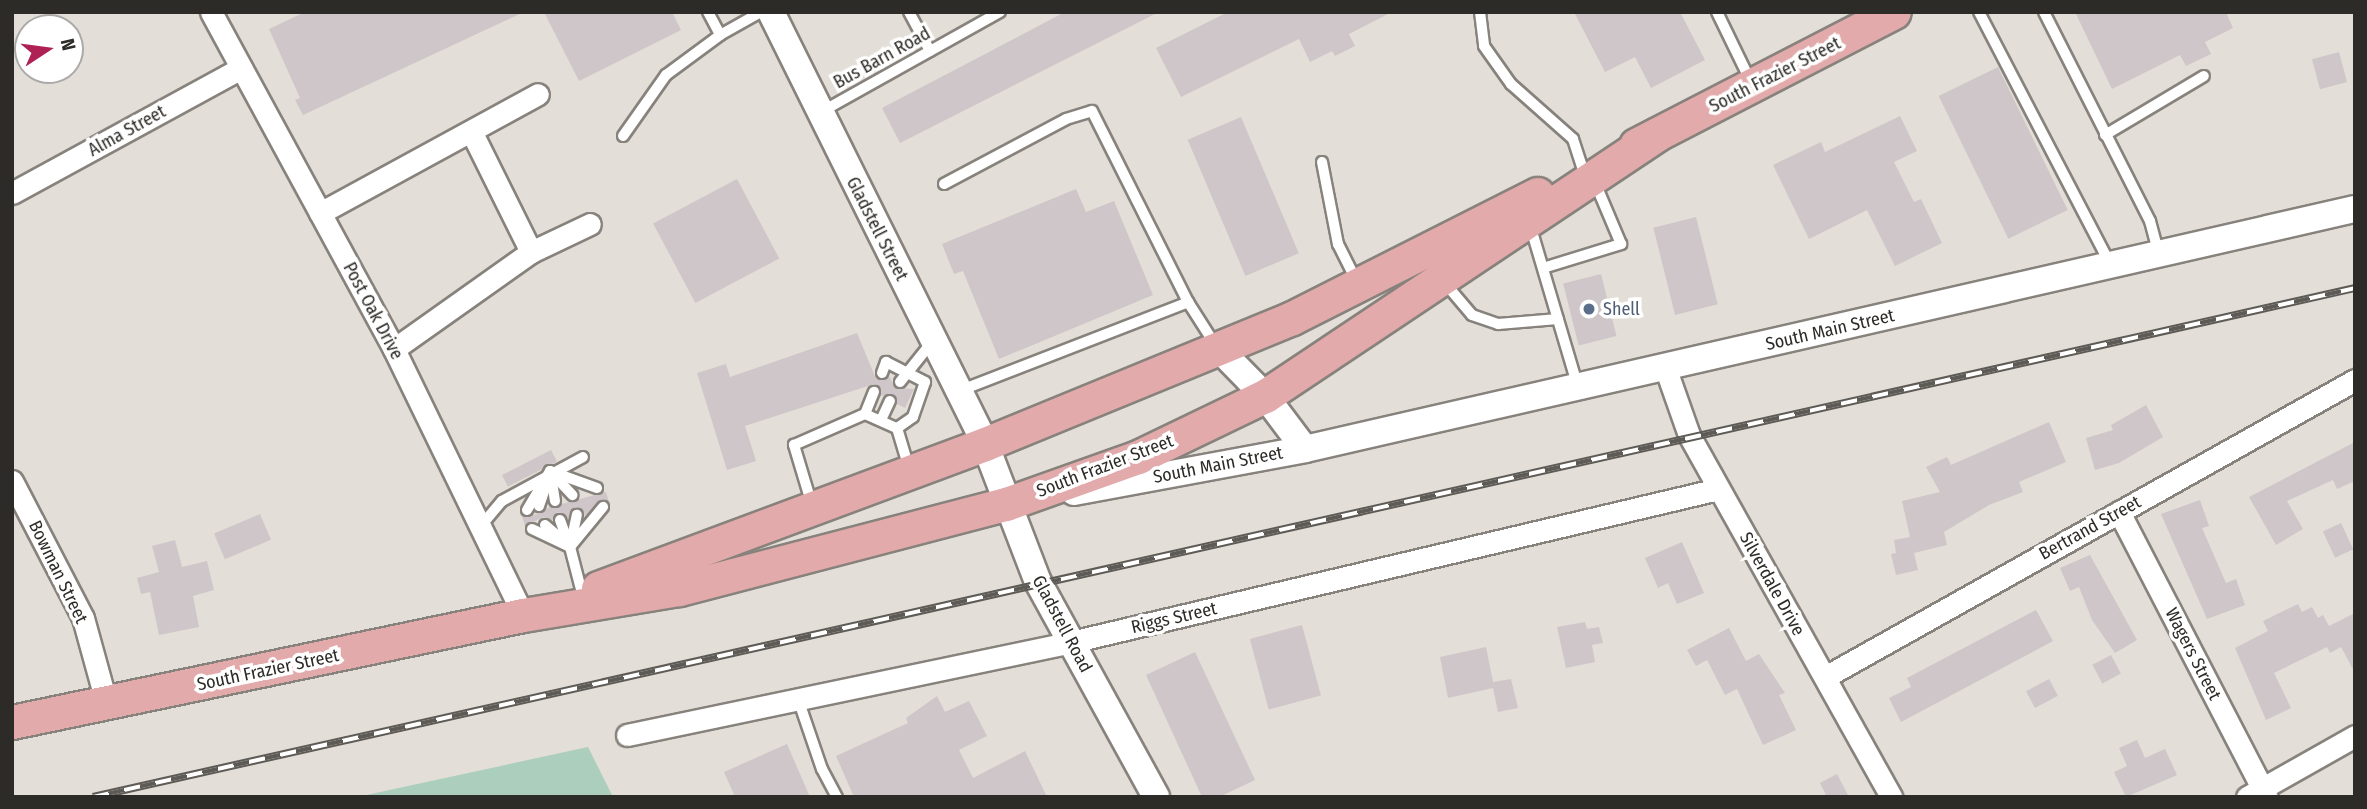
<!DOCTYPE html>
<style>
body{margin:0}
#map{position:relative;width:2367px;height:809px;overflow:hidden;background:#e3ded7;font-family:"Fira Sans Condensed",sans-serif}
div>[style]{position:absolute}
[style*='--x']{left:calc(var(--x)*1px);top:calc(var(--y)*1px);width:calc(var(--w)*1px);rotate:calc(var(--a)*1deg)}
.green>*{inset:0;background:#accebd}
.building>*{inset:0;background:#cfc6c9;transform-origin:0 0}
.roads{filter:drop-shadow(2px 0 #87827c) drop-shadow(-2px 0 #87827c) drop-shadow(0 2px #87827c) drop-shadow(0 -2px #87827c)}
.service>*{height:10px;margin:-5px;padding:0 5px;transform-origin:5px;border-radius:5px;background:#fff}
.minor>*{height:21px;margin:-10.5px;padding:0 10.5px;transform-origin:10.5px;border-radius:10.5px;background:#fff}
.tertiary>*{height:26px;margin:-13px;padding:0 13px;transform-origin:13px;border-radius:13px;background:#fff}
.primary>*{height:33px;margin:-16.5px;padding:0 16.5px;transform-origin:16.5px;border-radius:16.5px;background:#e2aaab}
.rail>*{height:8px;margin-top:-4px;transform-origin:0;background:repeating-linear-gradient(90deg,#fff 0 16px,#5e5b57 0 32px);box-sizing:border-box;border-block:2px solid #5e5b57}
.dots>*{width:19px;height:19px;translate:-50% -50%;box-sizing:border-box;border:4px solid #fff;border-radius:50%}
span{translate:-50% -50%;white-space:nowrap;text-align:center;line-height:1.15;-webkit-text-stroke:7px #fff;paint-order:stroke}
.street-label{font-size:18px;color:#2d2b28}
.service-label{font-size:18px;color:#4e5e75}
.left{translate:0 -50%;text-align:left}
.frame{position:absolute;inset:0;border:14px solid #2d2b28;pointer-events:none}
.north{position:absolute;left:14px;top:14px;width:70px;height:70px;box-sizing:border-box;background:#fff;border:2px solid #abaaa9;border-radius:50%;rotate:77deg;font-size:19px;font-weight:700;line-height:28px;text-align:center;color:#2d2b28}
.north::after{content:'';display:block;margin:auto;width:24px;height:32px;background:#af2055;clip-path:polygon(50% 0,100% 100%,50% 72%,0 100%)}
</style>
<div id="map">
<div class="green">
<i style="clip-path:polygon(588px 747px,613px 797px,357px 797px)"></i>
</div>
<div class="building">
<i style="clip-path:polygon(305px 12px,524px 12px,303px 115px,295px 100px,300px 98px,269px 29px)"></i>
<i style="clip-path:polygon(544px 12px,672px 12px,681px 30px,579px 81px)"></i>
<i style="clip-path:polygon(1065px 12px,1159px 12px,900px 143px,882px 108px)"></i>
<i style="clip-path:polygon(1228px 12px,1392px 12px,1349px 34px,1355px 46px,1335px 56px,1332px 51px,1310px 62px,1299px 39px,1181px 97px,1156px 48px)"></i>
<i style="clip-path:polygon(1574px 12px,1680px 12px,1705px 60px,1651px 88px,1635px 57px,1605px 72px)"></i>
<i style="clip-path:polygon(2075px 12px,2226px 12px,2233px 28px,2205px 42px,2211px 54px,2186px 66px,2180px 55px,2112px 89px)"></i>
<i style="left:2339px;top:52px;width:31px;height:28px;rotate:75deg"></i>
<i style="left:1998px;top:67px;width:159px;height:66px;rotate:64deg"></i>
<i style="clip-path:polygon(1900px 116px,1917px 151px,1894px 162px,1914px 202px,1921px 199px,1942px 243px,1895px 266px,1867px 210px,1809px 239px,1773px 165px,1821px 142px,1825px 152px)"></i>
<i style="left:1241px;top:117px;width:148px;height:58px;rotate:67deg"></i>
<i style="left:737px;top:179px;width:90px;height:95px;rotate:62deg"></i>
<i style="clip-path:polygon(1076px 189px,1086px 212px,1114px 201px,1153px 295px,999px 359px,963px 271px,954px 274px,942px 244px)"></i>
<i style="left:1696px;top:217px;width:90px;height:44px;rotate:76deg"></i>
<i style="left:1601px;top:274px;width:64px;height:39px;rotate:76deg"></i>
<i style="clip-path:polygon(857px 333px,876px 379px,889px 376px,896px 388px,914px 389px,905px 408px,897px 404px,894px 394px,881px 396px,881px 388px,874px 384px,745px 426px,756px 461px,727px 470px,697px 373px,726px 364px,730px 377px)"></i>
<i style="clip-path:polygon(2146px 405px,2163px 437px,2119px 463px,2095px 470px,2086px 438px,2113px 430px,2111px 425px)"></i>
<i style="clip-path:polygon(2049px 422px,2066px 462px,2019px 482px,2023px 492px,1989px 505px,1944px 532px,1947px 545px,1914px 553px,1918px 570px,1896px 575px,1891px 554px,1896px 553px,1894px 540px,1910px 537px,1902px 501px,1940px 492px,1926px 467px,1947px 457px,1951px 465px)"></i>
<i style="clip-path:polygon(2355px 442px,2355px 481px,2337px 489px,2333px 480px,2287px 501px,2303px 529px,2276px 545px,2249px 497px)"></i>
<i style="left:551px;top:450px;width:13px;height:55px;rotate:63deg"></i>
<i style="clip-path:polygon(606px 492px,609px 502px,600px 500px,585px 517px,583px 510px,575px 507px,568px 519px,558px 512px,552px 521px,543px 517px,525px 526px,522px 516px,530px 517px,547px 508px)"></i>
<i style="clip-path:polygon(2200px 500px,2209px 526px,2202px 528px,2226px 583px,2236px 579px,2245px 605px,2207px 619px,2161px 514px)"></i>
<i style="left:260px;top:514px;width:28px;height:50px;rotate:67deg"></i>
<i style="left:2341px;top:523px;width:29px;height:20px;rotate:65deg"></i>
<i style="clip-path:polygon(175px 540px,182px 567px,207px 561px,214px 590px,193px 596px,199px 627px,159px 635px,150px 592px,141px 594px,137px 578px,159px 572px,152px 546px)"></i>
<i style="clip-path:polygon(1682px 542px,1704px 593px,1677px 604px,1668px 583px,1658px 588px,1645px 558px)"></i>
<i style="clip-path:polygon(2090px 555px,2137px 640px,2115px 653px,2092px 620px,2079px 587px,2070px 591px,2060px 568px)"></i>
<i style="clip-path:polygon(2298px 604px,2302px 612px,2312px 607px,2318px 618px,2323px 615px,2329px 626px,2355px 613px,2355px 673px,2341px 647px,2330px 653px,2327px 647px,2274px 673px,2291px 708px,2266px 720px,2235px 648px,2268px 631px,2263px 621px)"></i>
<i style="clip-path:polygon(2036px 610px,2053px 641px,1901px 722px,1889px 698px,1911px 687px,1907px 678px)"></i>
<i style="clip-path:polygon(1585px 622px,1587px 629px,1599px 627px,1603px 643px,1592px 645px,1595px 662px,1566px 668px,1557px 627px)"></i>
<i style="left:1302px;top:625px;width:73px;height:54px;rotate:75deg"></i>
<i style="clip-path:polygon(1729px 628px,1746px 661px,1759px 654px,1785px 693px,1779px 695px,1796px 730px,1763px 745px,1737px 689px,1725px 695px,1707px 660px,1696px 666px,1687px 650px)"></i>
<i style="clip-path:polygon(1486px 647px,1493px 682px,1511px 679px,1518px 708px,1498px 712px,1493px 688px,1448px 698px,1440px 657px)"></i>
<i style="clip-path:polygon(1195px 652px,1255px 780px,1219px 797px,1202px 797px,1146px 675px)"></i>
<i style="left:2111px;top:655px;width:21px;height:21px;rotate:62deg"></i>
<i style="left:2049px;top:679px;width:19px;height:26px;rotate:62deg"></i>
<i style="clip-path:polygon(937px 696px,945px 712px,969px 701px,987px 736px,959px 750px,973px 778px,1025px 751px,1047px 797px,854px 797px,836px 756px,908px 723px,906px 718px)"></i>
<i style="clip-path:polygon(2137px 740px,2145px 758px,2165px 749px,2177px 775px,2126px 797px,2114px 772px,2127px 766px,2119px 748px)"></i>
<i style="clip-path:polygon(787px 744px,810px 797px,735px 797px,724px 772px)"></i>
<i style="clip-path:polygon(1837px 774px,1849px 797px,1827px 797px,1820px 783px)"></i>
</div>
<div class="roads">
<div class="service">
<i style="--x:708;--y:12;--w:26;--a:62"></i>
<i style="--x:720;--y:35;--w:47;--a:-29.3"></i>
<i style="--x:909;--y:12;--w:44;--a:61.7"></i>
<i style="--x:1480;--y:12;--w:34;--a:83"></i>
<i style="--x:1484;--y:46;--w:47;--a:54.6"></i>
<i style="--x:1511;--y:84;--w:83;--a:41.6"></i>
<i style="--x:1573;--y:139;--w:39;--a:72"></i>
<i style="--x:1717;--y:12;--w:78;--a:64.1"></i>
<i style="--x:1979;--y:12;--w:284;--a:62.5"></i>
<i style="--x:2044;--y:12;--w:234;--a:63.1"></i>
<i style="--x:2150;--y:221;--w:35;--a:75"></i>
<i style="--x:821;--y:112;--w:205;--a:-29.2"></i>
<i style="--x:2105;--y:135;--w:115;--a:-30.8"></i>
<i style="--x:623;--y:136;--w:75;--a:-54.8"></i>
<i style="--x:666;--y:75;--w:67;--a:-36.5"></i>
<i style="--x:1322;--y:162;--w:84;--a:79"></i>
<i style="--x:1338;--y:244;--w:42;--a:63.4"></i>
<i style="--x:944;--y:184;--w:138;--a:-28"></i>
<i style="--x:1066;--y:119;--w:27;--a:-17"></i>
<i style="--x:1092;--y:111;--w:214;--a:63.3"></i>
<i style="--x:1530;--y:225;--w:169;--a:73.5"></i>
<i style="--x:1543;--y:268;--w:82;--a:-17.1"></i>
<i style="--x:1621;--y:244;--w:69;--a:-112.9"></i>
<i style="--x:1444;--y:282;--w:43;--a:49.7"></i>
<i style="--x:1472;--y:315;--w:28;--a:19"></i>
<i style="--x:1498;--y:324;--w:60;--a:-4.8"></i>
<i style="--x:882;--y:373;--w:12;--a:-70"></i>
<i style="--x:886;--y:362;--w:44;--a:27.1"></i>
<i style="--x:925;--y:382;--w:37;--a:109"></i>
<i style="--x:913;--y:417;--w:19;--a:145"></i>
<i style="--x:900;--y:382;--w:51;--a:-51.3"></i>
<i style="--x:959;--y:391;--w:246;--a:-21.2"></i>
<i style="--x:1188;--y:302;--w:52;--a:57.5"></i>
<i style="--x:865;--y:414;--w:24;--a:-68"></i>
<i style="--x:881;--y:420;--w:21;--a:-65"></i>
<i style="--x:555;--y:501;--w:30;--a:-99"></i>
<i style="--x:550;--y:471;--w:33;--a:47"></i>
<i style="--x:812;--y:505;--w:63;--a:-106.7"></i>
<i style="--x:794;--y:445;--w:77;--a:-23.6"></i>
<i style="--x:865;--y:414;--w:35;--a:24"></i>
<i style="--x:897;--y:428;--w:42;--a:73.3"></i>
<i style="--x:539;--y:506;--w:18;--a:-71"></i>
<i style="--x:527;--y:510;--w:45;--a:-59.5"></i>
<i style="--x:550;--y:471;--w:50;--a:19.9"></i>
<i style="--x:560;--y:520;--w:29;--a:70"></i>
<i style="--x:570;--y:547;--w:33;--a:-78"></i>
<i style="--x:545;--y:525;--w:20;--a:41"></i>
<i style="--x:480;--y:527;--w:34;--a:-50"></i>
<i style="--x:502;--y:501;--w:92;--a:-28.5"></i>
<i style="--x:532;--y:529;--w:42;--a:25.3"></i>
<i style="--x:570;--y:547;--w:52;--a:-50.5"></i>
<i style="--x:570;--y:547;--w:48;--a:75.4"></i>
<i style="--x:798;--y:699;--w:74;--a:71.1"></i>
<i style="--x:822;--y:769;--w:32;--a:62"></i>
</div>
<div class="minor">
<i style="--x:211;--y:12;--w:383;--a:61.5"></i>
<i style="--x:394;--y:349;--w:296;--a:64.1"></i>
<i style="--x:472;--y:133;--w:133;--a:63.6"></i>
<i style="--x:12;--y:193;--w:261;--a:-28.6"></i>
<i style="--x:320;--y:213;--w:248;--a:-28.6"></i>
<i style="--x:394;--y:349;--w:168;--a:-35.3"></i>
<i style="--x:531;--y:252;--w:65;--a:-25.4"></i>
<i style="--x:1665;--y:367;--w:72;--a:70.6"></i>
<i style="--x:1689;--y:435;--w:415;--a:60.8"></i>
<i style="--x:12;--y:481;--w:154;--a:62.6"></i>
<i style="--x:83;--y:618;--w:90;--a:74.6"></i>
<i style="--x:2119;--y:512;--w:321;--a:62.6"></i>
<i style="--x:1825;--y:677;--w:608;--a:-29.27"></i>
<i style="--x:627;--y:735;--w:454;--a:-11.8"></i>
<i style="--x:1071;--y:642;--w:665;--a:-13.3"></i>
<i style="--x:2247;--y:797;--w:124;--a:-29.5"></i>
</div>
<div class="tertiary">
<i style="--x:771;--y:12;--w:482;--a:63.6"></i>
<i style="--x:985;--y:444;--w:148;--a:69"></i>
<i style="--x:1038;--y:582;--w:245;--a:61.2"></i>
<i style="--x:1218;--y:348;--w:67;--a:45.6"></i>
<i style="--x:1265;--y:396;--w:66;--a:53"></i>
<i style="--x:1305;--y:449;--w:1077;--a:-12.88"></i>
<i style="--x:1074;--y:492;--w:235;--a:-10.5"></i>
</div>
<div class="primary">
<i style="--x:1636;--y:145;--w:290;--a:-27.3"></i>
<i style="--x:598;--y:588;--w:413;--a:-20.4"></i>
<i style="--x:985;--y:444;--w:332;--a:-22.3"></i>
<i style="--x:1292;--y:318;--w:275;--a:-26.8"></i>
<i style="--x:12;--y:722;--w:522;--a:-11.83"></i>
<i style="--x:523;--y:615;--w:158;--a:-9.5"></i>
<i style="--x:679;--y:589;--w:338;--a:-14.6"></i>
<i style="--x:1006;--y:504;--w:140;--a:-19.6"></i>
<i style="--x:1138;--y:457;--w:141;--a:-25.7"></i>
<i style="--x:1265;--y:396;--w:470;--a:-33.7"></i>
</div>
</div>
<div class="rail">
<i style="--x:93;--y:797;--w:2319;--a:-12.68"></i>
</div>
<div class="dots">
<i style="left:1589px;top:309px;background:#5c6f8a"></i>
</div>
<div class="street-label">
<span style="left:882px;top:58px;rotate:-29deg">Bus Barn Road</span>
<span style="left:1775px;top:75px;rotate:-27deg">South Frazier Street</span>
<span style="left:127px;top:131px;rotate:-29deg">Alma Street</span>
<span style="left:877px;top:229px;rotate:63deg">Gladstell Street</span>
<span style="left:373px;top:311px;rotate:62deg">Post Oak Drive</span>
<span style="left:1830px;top:330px;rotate:-13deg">South Main Street</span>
<span style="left:1218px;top:465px;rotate:-11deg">South Main Street</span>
<span style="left:1105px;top:466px;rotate:-21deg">South Frazier Street</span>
<span style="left:2090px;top:528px;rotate:-29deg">Bertrand Street</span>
<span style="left:58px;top:572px;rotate:64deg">Bowman Street</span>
<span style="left:1772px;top:584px;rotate:61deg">Silverdale Drive</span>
<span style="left:1174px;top:618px;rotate:-13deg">Riggs Street</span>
<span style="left:1062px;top:624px;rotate:62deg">Gladstell Road</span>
<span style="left:2193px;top:654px;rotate:63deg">Wagers Street</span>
<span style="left:268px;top:670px;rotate:-12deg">South Frazier Street</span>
</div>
<div class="service-label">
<span class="left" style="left:1603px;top:309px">Shell</span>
</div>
<div class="frame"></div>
<div class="north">N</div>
</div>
